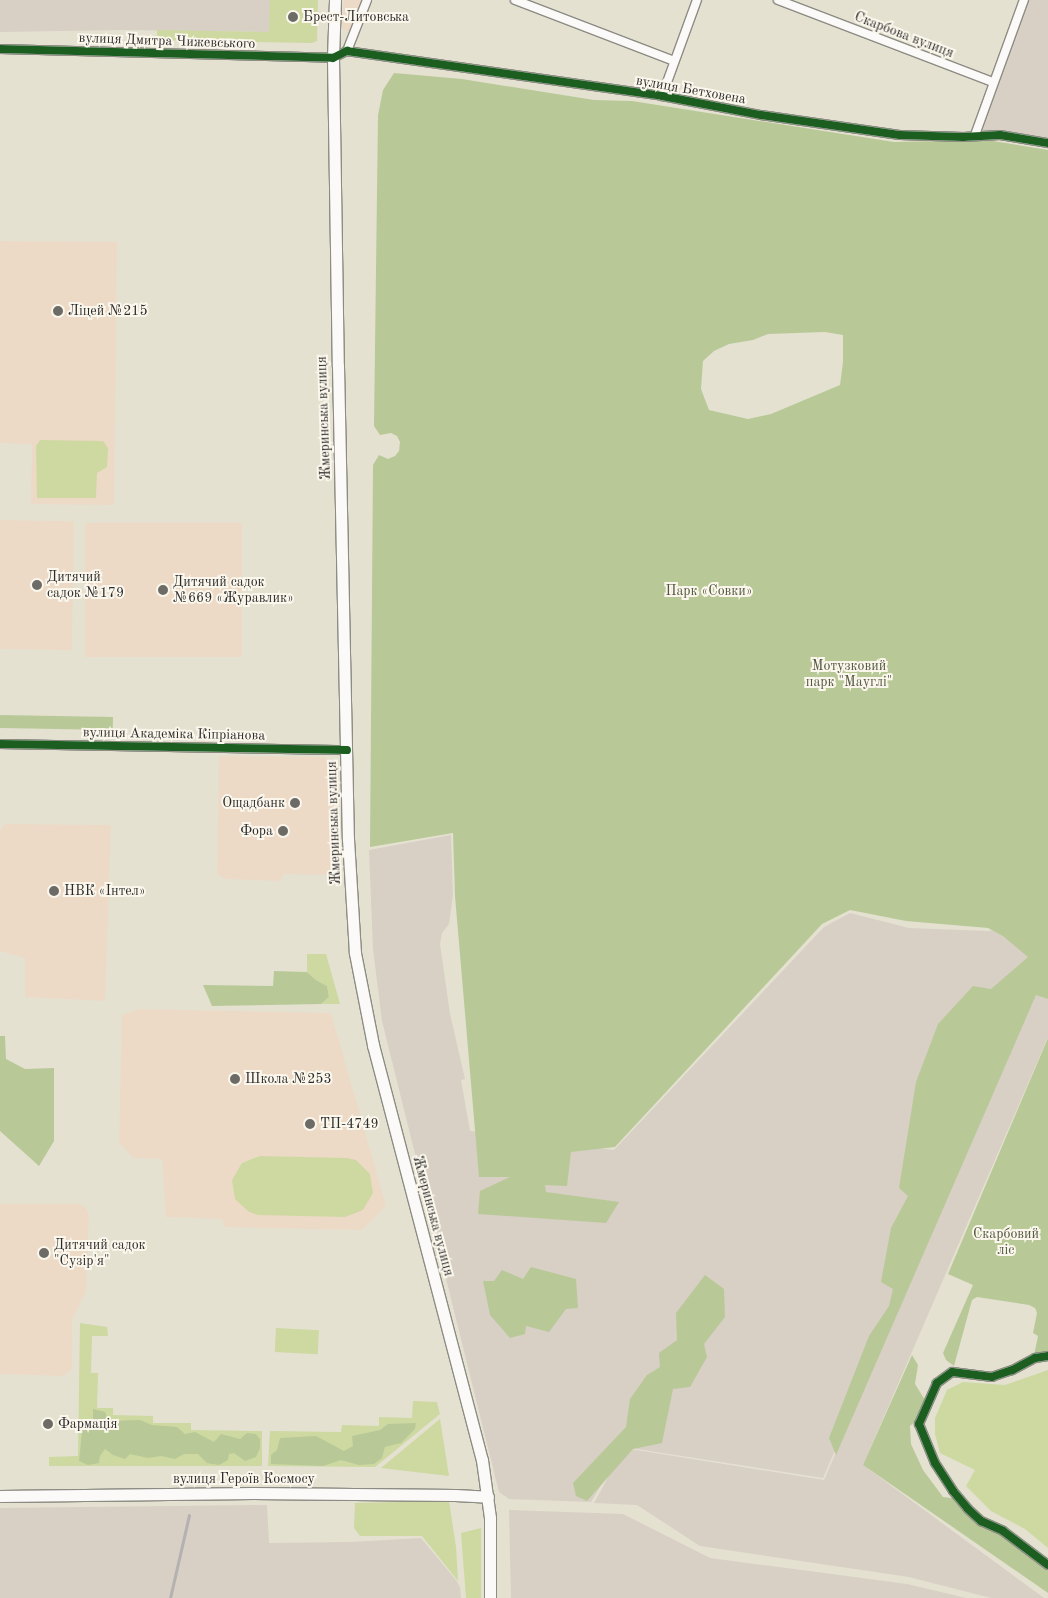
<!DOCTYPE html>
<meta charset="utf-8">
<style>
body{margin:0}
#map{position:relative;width:1048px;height:1598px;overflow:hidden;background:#e4e1d1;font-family:"Old Standard TT",serif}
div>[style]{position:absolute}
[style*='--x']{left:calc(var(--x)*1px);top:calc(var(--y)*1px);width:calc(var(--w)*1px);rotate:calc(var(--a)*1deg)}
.built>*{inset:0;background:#ecdac7;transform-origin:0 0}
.industrial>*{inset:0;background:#d8cfc5}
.green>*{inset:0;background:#cdd9a0;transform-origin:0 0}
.forest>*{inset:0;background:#b8c997;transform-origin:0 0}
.roads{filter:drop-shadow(1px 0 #8d8c84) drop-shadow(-1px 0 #8d8c84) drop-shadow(0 1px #8d8c84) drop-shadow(0 -1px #8d8c84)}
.minor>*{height:8px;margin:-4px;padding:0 4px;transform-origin:4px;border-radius:4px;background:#fbfaf8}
.secondary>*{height:11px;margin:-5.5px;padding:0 5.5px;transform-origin:5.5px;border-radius:5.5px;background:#fbfaf8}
.rail>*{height:3px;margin:-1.5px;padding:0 1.5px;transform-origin:1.5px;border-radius:1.5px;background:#b3b2b0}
.cycleway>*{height:8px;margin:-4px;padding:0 4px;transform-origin:4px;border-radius:4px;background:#1b5e20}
.dots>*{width:14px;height:14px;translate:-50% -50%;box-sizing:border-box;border:2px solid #fbf7ec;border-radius:50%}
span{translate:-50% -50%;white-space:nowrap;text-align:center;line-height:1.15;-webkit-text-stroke:4px #fbf7ec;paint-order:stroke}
.poi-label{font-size:14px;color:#2b2b2b}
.left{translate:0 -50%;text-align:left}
.right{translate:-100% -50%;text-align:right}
.street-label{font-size:14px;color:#2b2b2b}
.park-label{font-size:14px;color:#4f553e}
</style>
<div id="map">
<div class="built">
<i style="clip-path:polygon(344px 0,363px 0,351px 32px,342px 29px)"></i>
<i style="clip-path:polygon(0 241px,117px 242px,114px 505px,31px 504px,32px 444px,0 443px)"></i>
<i style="left:0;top:520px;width:74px;height:129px;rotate:1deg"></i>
<i style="left:85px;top:523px;width:157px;height:134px"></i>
<i style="clip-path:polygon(219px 756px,325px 757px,333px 762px,339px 774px,338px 875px,284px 874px,280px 881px,226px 879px,217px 874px)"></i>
<i style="clip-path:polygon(5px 824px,111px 825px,105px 1001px,25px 997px,25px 958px,0 951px,0 831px)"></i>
<i style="clip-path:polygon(139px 1009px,331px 1013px,386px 1206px,362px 1230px,224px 1227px,222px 1219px,166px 1217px,162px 1159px,133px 1158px,119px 1142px,122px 1015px)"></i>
<i style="clip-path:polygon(0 1204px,80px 1204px,86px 1208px,89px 1215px,86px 1292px,72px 1320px,72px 1369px,64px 1376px,0 1374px)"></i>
</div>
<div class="industrial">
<i style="clip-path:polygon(0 0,270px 0,270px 32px,124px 30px,0 32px)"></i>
<i style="clip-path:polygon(1024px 0,1048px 0,1048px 143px,975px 135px)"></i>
<i style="clip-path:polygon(451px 835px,453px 895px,449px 924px,442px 933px,440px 944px,450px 1014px,465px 1079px,461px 1080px,470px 1131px,614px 1150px,824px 927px,850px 913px,909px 928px,988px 931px,1030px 923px,1033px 992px,823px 1478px,624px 1447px,591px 1502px,509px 1499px,499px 1492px,382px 1021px,373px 949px,369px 850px)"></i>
<i style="clip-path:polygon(1036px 994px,1048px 999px,1048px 1037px,863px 1465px,1044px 1598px,991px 1598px,909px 1577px,700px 1546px,637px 1505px,594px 1503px,624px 1448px,824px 1480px)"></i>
<i style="clip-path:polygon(267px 1505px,269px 1543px,351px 1542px,421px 1538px,456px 1580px,460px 1587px,461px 1598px,0 1598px,0 1508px)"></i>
<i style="clip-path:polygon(509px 1510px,623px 1514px,710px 1558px,907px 1584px,966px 1598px,511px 1598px)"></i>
</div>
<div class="green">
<i style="clip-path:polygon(270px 0,318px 0,317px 41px,312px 43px,157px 40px,157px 30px,269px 32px)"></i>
<i style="clip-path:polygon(40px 440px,103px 441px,108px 448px,107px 467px,97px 473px,96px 498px,37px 498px,36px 446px)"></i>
<i style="clip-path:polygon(307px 954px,326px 954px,340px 1004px,321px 1004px,329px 997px,327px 986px,316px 980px,307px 972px)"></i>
<i style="clip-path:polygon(260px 1156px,347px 1158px,356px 1160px,370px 1174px,373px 1193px,363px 1210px,345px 1217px,258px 1215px,249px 1212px,235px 1199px,232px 1180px,242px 1163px)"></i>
<i style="clip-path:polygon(80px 1323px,107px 1327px,108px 1336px,92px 1336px,91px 1373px,98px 1373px,97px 1408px,113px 1408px,113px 1415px,153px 1416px,153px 1423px,191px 1423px,191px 1430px,262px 1431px,262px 1466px,49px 1466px,49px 1457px,78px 1456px)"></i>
<i style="left:276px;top:1328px;width:43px;height:24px;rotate:3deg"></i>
<i style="clip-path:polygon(1048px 1370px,1048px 1548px,1025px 1529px,991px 1511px,966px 1486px,975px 1470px,940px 1453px,935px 1434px,935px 1418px,947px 1390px,963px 1382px,1005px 1385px)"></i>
<i style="clip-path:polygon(413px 1401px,437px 1402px,440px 1414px,375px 1467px,268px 1466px,270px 1431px,341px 1432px,342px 1425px,379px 1426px,379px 1417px,412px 1418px)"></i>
<i style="clip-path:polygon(440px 1419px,449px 1476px,381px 1468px)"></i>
<i style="clip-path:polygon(449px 1501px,456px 1547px,458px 1581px,422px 1536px,360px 1536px,354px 1528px,355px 1503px)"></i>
<i style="clip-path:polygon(481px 1528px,481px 1598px,466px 1598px,461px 1533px)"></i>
</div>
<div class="forest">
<i style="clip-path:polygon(evenodd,394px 73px,462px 79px,594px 100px,632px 101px,894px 142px,987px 140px,1048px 150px,1048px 999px,1036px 995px,836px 1455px,829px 1438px,869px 1336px,889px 1306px,893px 1289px,881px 1282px,891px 1228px,908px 1196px,899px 1188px,916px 1082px,938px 1024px,973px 986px,991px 989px,1028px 957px,1003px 936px,988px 928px,906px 921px,850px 910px,822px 924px,615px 1147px,571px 1152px,567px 1186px,545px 1185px,546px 1192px,619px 1202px,606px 1223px,478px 1214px,480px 1191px,510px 1177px,479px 1177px,455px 896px,453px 833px,370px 847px,373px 465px,379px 455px,388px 459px,395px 456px,399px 451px,400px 442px,397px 436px,391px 433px,380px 435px,374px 426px,378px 115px,383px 90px,394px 73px,825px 332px,843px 335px,843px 362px,840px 385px,771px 414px,748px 419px,709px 410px,701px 389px,703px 361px,714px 351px,729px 344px,753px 340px,768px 334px,825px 332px)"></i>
<i style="left:0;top:715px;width:113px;height:13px;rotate:1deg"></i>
<i style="clip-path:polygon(274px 971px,307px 972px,316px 980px,327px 986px,329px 997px,321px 1004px,212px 1006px,203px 985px,273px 986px)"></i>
<i style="clip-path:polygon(0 1036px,5px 1036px,6px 1059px,25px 1069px,54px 1068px,54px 1141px,39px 1166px,0 1131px)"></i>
<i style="clip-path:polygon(1048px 1038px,1048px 1353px,1034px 1355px,1038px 1336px,1033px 1333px,1037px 1313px,1035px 1308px,1029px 1305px,977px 1297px,972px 1300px,954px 1366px,946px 1360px,943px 1353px,973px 1285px,948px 1274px)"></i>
<i style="clip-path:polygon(531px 1267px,576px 1279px,578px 1308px,566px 1309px,549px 1332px,526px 1326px,525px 1334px,510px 1338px,490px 1315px,483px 1281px,494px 1281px,502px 1270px,523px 1279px)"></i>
<i style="clip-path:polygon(705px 1275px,724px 1289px,725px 1317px,704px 1344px,707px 1357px,690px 1387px,673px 1389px,662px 1443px,633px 1449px,587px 1501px,576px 1496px,573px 1483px,626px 1427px,630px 1399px,647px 1375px,660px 1367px,659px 1353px,677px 1340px,676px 1313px)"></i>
<i style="clip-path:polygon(912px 1355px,918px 1365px,915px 1384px,925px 1400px,916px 1421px,910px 1426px,911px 1444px,923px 1470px,943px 1497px,959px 1499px,957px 1502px,978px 1524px,1004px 1537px,1048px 1570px,1048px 1593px,863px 1465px)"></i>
<i style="clip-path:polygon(93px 1409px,105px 1412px,109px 1421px,140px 1420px,152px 1425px,177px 1427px,185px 1434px,195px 1432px,214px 1442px,221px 1434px,240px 1439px,247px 1433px,256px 1434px,260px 1439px,260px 1448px,256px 1457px,245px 1461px,234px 1453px,229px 1454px,228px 1460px,219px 1465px,207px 1463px,198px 1454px,184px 1454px,175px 1459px,161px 1456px,148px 1458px,130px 1454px,125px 1459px,113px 1455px,105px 1449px,100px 1456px,99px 1463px,88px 1465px,79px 1461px,83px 1422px,93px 1420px)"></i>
<i style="clip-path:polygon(416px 1423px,415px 1429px,401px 1443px,385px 1447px,382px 1458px,374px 1464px,359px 1465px,341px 1460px,323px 1466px,271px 1464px,271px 1455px,277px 1450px,280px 1438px,316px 1436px,344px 1451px,353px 1446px,352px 1436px,380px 1430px,388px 1424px)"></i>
</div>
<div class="roads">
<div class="minor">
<i style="--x:515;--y:0;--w:170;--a:21"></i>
<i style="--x:778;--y:0;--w:230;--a:20.9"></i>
<i style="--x:0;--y:49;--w:333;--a:1.5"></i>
<i style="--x:333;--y:58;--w:16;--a:-27"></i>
<i style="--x:347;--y:51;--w:318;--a:8.1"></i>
<i style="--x:662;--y:96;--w:101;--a:10.9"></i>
<i style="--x:761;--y:115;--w:140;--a:8.2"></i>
<i style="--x:900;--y:135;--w:63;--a:1.8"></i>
<i style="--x:963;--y:137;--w:37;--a:-3"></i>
<i style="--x:1000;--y:135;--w:49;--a:9.5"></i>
<i style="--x:347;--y:51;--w:55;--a:-68.6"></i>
<i style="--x:662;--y:96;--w:102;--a:-70"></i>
<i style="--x:975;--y:135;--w:144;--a:-70.1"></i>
<i style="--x:0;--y:744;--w:347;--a:1"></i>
<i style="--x:1048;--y:1356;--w:13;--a:171"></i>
<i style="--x:1035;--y:1358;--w:26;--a:152"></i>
<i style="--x:1012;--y:1370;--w:21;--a:161"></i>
<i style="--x:992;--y:1377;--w:40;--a:-172.9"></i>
<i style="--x:952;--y:1372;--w:19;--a:144"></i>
<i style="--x:937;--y:1383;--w:45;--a:113.7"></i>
<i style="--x:919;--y:1424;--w:42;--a:67.7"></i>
<i style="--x:935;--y:1463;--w:33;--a:57"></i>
<i style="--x:953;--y:1491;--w:23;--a:50"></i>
<i style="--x:968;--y:1509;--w:18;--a:43"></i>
<i style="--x:981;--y:1521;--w:24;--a:24"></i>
<i style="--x:1003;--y:1531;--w:56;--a:37.1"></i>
</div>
<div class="secondary">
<i style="--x:335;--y:0;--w:58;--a:92"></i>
<i style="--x:333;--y:58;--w:308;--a:89.1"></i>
<i style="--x:338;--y:366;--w:473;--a:88.8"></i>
<i style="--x:348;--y:839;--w:114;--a:86.5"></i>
<i style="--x:355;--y:953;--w:94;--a:78.9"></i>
<i style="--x:373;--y:1045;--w:429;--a:75.3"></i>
<i style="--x:482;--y:1460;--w:59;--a:82.1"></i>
<i style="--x:490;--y:1518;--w:80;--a:90"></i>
<i style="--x:0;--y:1496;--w:253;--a:-0.7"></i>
<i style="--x:253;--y:1493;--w:202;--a:0.6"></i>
<i style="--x:455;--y:1495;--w:33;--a:3"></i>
</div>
</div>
<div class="rail">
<i style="--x:170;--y:1598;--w:85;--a:-77.1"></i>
</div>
<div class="cycleway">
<i style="--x:0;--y:49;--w:333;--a:1.5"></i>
<i style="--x:333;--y:58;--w:16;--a:-27"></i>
<i style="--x:347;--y:51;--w:318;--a:8.1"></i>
<i style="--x:662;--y:96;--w:101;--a:10.9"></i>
<i style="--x:761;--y:115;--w:140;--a:8.2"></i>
<i style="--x:900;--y:135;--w:63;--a:1.8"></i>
<i style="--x:963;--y:137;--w:37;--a:-3"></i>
<i style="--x:1000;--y:135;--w:49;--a:9.5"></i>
<i style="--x:0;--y:744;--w:347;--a:1"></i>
<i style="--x:1048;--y:1356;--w:13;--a:171"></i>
<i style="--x:1035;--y:1358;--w:26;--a:152"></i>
<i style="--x:1012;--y:1370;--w:21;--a:161"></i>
<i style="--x:992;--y:1377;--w:40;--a:-172.9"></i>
<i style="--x:952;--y:1372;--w:19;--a:144"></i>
<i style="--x:937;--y:1383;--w:45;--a:113.7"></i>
<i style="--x:919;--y:1424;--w:42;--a:67.7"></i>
<i style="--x:935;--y:1463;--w:33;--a:57"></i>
<i style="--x:953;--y:1491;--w:23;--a:50"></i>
<i style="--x:968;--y:1509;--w:18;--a:43"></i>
<i style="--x:981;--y:1521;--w:24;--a:24"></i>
<i style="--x:1003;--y:1531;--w:56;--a:37.1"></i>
</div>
<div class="dots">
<i style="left:293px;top:17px;background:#6c6b65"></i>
<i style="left:58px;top:311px;background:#6c6b65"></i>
<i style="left:37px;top:585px;background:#6c6b65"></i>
<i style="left:163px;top:590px;background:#6c6b65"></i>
<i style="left:295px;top:803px;background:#6c6b65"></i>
<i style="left:283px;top:831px;background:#6c6b65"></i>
<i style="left:54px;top:891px;background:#6c6b65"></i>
<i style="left:235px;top:1079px;background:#6c6b65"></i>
<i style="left:310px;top:1124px;background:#6c6b65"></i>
<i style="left:44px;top:1253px;background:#6c6b65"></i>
<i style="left:48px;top:1424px;background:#6c6b65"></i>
</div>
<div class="poi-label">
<span class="left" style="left:303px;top:17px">Брест-Литовська</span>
<span class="left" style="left:68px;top:311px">Ліцей №215</span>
<span class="left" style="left:47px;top:585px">Дитячий<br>садок №179</span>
<span class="left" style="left:173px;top:590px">Дитячий садок<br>№669 «Журавлик»</span>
<span class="right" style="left:285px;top:803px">Ощадбанк</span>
<span class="right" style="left:273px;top:831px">Фора</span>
<span class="left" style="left:64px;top:891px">НВК «Інтел»</span>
<span class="left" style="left:245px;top:1079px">Школа №253</span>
<span class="left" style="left:320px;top:1124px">ТП-4749</span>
<span class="left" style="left:54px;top:1253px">Дитячий садок<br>"Сузір'я"</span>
<span class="left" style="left:58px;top:1424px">Фармація</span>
</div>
<div class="street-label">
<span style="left:904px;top:35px;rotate:21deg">Скарбова вулиця</span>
<span style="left:167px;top:41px;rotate:2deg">вулиця Дмитра Чижевського</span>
<span style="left:691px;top:90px;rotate:10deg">вулиця Бетховена</span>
<span style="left:324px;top:418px;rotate:-92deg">Жмеринська вулиця</span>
<span style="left:174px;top:734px;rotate:1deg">вулиця Академіка Кіпріанова</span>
<span style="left:334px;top:823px;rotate:-92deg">Жмеринська вулиця</span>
<span style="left:433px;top:1216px;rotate:75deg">Жмеринська вулиця</span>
<span style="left:244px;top:1479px">вулиця Героїв Космосу</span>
</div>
<div class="park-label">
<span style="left:709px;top:591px">Парк «Совки»</span>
<span style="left:849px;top:674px">Мотузковий<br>парк "Мауглі"</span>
<span style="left:1006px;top:1242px">Скарбовий<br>ліс</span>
</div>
</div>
